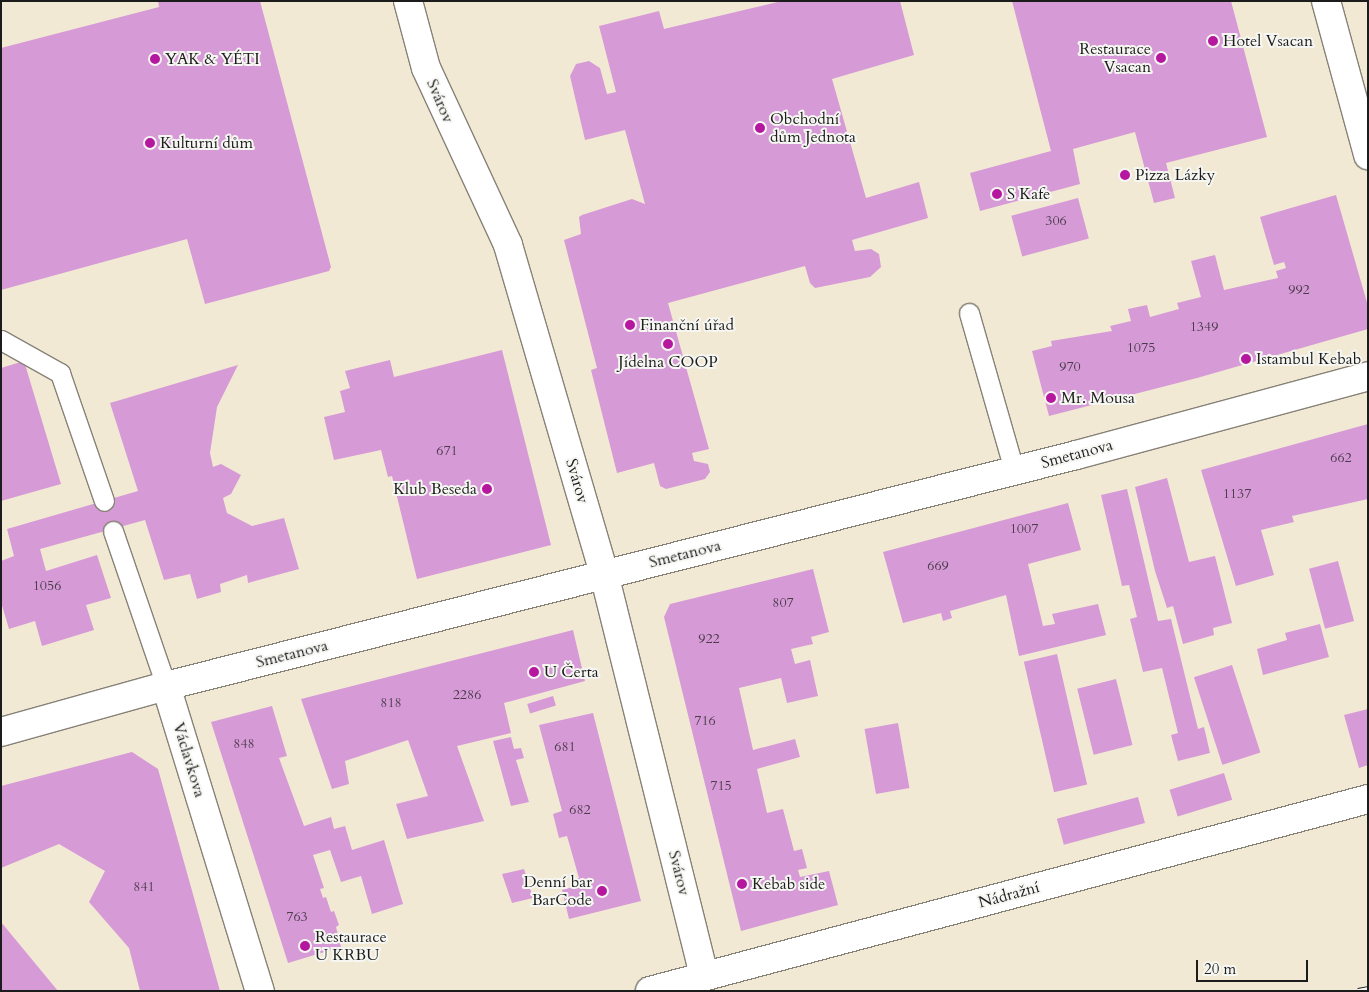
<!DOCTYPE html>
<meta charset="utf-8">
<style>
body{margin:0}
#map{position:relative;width:1369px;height:992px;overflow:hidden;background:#f2e9d4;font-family:Cardo,serif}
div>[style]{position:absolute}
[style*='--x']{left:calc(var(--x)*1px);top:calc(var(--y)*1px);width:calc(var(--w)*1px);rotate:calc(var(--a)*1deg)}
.building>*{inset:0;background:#d69ad7;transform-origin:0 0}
.roads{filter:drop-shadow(1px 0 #878278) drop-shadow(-1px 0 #878278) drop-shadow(0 1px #878278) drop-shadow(0 -1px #878278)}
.service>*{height:19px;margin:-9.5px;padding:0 9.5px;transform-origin:9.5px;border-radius:9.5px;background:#fff}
.pedestrian>*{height:28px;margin:-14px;padding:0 14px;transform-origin:14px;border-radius:14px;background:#fff}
.minor>*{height:28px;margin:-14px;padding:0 14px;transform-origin:14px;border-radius:14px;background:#fff}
.tertiary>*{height:28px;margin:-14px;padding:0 14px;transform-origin:14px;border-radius:14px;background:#fff}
.rail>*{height:5.5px;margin-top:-2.75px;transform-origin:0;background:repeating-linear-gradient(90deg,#f6f6f2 0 11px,#1c1c1c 0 22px);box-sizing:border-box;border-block:1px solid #1c1c1c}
.dots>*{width:14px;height:14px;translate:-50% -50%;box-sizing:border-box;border:2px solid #f6f6f2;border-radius:50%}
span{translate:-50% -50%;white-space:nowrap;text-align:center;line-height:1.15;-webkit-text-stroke:4px #f6f6f2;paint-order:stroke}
.number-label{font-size:14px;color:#4a3c4b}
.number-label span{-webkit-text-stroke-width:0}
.poi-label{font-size:16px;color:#1c1c1c}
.left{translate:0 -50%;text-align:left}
.right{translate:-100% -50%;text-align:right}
.street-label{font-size:16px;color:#1c1c1c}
.frame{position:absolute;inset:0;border:2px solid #1c1c1c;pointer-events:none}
.scale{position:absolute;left:1196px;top:960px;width:112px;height:22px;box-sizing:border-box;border:2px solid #1c1c1c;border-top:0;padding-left:6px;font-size:15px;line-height:18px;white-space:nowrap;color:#1c1c1c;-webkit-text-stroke:4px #f6f6f2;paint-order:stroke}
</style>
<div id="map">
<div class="building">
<i style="clip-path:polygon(158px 1px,260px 1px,331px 267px,329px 271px,205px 304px,187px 239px,1px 290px,1px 48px,159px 7px)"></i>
<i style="clip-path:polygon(782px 1px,900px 1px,914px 55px,832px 79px,866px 198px,919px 182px,928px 218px,852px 240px,855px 251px,871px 249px,879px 254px,881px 267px,870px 277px,815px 288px,810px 283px,805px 266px,668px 303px,709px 449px,692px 453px,694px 461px,708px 464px,710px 472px,705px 479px,666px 489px,660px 486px,654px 463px,617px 473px,591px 370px,597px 368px,564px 240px,581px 234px,579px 217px,582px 215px,632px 199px,645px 204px,625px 130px,585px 140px,570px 76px,576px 64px,589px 61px,600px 68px,607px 94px,616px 92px,599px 26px,659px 11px,664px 29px)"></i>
<i style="clip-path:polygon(1012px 1px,1231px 1px,1267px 137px,1166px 163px,1175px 198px,1154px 203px,1135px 132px,1073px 149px,1080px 184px,980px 211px,970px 173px,1051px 151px)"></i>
<i style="clip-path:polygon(1336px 195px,1368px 306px,1368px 329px,1197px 378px,1049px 416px,1032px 351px,1052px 346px,1051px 341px,1112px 331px,1110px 326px,1131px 321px,1128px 309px,1147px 305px,1150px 317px,1179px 309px,1177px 303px,1201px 297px,1191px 261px,1215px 255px,1224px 290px,1278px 278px,1276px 271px,1286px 268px,1284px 262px,1274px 265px,1260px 217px)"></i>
<i style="left:1078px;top:198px;width:42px;height:69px;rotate:75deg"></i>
<i style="clip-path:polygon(502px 350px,551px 545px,417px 579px,392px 476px,388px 477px,381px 450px,334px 460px,324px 417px,345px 412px,340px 391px,350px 388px,345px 371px,390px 360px,394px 377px)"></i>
<i style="clip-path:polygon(24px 361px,61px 484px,1px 501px,1px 368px)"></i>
<i style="clip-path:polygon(238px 365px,217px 407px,210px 453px,213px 467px,221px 464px,241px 475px,231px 494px,223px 498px,227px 513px,252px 526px,284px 518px,299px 569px,248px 583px,247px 575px,220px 584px,221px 592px,197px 599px,190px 574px,164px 580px,145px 520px,40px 549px,46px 571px,97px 555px,111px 598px,86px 605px,94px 630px,42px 646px,35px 621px,9px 629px,1px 602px,1px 561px,14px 556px,7px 529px,138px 491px,110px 403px)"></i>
<i style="clip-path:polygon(1368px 424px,1368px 499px,1292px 516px,1294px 522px,1261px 530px,1274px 575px,1236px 586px,1201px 470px)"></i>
<i style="clip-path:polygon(1167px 478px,1189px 562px,1215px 556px,1232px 623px,1213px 628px,1214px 635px,1183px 644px,1173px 606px,1167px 608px,1155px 571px,1135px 487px)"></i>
<i style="clip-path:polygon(1127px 489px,1158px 621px,1171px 619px,1198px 729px,1204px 727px,1210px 753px,1178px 761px,1171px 735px,1178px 733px,1162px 668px,1143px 672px,1130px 619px,1137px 617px,1129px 585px,1122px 586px,1101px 495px)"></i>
<i style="clip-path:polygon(1068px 503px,1081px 550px,1028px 564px,1043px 626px,1055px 624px,1052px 614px,1098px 604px,1106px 635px,1019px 656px,1006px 595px,950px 611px,952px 618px,943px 621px,941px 613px,903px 623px,883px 552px)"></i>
<i style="left:1338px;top:561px;width:62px;height:30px;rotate:75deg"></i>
<i style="clip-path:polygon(813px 569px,829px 632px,811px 637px,813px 644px,791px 649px,795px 664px,810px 660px,818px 696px,787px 703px,781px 678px,739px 688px,753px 750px,795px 739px,800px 757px,757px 769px,767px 813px,783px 809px,794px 851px,802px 849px,807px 868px,798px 870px,800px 877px,829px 871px,838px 905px,741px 931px,664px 617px,670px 604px)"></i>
<i style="clip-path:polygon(1320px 624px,1329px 657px,1263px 675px,1257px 649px,1287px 640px,1285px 633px)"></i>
<i style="clip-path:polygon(573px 630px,585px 681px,504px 703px,511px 733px,457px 746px,484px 821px,407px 839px,396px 804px,428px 796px,408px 740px,345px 761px,349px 784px,332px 789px,301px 699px)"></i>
<i style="left:1057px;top:654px;width:134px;height:34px;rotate:77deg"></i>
<i style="left:1232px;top:665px;width:92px;height:40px;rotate:72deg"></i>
<i style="left:1116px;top:679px;width:68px;height:40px;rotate:76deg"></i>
<i style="left:553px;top:696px;width:10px;height:27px;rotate:73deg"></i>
<i style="clip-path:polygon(272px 706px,287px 756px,279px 758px,304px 826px,331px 817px,334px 829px,345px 826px,352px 850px,384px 840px,403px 904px,372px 914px,361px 876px,341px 882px,330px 850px,313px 855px,324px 888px,320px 889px,323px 898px,326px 897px,331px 912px,334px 911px,339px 925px,336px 927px,341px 947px,288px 963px,211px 722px)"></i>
<i style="clip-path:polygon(1368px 709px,1368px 765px,1359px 768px,1344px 715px)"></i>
<i style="clip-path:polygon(593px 713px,641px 901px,569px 919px,562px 890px,576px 886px,574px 879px,579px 878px,567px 836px,559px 838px,553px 814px,562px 811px,539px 725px)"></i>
<i style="left:898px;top:723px;width:66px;height:34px;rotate:80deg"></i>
<i style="clip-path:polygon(511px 737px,514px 749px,521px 748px,524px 758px,516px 760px,529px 802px,511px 806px,493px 741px)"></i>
<i style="clip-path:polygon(132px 752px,158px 769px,220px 991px,140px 991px,129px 948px,89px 902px,105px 871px,59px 844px,1px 868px,1px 786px)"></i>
<i style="left:1224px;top:773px;width:28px;height:57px;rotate:73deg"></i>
<i style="left:1138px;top:797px;width:27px;height:84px;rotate:75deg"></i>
<i style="clip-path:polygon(524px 869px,533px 898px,512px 903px,502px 874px)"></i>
<i style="clip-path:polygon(1px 922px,58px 991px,1px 991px)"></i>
</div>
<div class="roads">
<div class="service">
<i style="--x:969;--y:313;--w:163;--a:74"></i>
<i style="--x:1;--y:340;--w:68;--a:29.2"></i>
<i style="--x:60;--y:373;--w:135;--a:71"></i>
<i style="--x:113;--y:531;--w:164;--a:71.1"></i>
</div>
<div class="pedestrian">
<i style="--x:408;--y:1;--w:69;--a:75"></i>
<i style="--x:426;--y:68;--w:195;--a:65.1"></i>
<i style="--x:508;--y:245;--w:343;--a:73.7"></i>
</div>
<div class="minor">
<i style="--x:1326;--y:1;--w:160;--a:74.7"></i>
<i style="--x:604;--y:574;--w:414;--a:76"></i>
<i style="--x:166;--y:686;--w:319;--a:72.9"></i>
<i style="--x:1;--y:732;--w:171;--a:-15.6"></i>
<i style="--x:166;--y:686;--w:939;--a:-14.24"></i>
<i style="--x:1076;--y:455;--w:302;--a:-15.1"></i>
</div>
<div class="tertiary">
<i style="--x:650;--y:991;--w:743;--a:-14.97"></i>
</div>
</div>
<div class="rail">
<i style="--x:1358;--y:991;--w:10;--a:-11"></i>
</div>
<div class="dots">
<i style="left:1213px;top:41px;background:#b5179e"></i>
<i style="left:1161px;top:58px;background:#b5179e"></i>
<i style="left:155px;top:59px;background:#b5179e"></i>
<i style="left:760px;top:128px;background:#b5179e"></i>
<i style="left:150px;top:143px;background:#b5179e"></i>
<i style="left:1125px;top:175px;background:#b5179e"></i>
<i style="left:997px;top:194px;background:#b5179e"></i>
<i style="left:630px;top:325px;background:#b5179e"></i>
<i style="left:668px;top:344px;background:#b5179e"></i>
<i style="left:1246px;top:359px;background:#b5179e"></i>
<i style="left:1051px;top:398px;background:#b5179e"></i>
<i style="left:487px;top:489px;background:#b5179e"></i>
<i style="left:534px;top:672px;background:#b5179e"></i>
<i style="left:742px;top:884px;background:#b5179e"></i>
<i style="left:602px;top:891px;background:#b5179e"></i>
<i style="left:305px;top:946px;background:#b5179e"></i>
</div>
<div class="number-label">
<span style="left:1056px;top:221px">306</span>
<span style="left:1299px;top:290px">992</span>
<span style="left:1204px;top:327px">1349</span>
<span style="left:1141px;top:348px">1075</span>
<span style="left:1070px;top:367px">970</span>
<span style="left:447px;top:451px">671</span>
<span style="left:1341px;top:458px">662</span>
<span style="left:1237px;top:494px">1137</span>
<span style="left:1024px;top:529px">1007</span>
<span style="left:938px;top:566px">669</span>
<span style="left:47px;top:586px">1056</span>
<span style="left:783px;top:603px">807</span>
<span style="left:709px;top:639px">922</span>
<span style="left:467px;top:695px">2286</span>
<span style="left:391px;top:703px">818</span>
<span style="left:705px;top:721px">716</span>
<span style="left:244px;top:744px">848</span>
<span style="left:565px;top:747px">681</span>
<span style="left:721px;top:786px">715</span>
<span style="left:580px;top:810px">682</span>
<span style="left:144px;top:887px">841</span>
<span style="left:297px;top:917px">763</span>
</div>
<div class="poi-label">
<span class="left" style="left:1223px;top:41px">Hotel Vsacan</span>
<span class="right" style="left:1151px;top:58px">Restaurace<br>Vsacan</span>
<span class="left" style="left:165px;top:59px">YAK &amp; YÉTI</span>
<span class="left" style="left:770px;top:128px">Obchodní<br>dům Jednota</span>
<span class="left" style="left:160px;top:143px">Kulturní dům</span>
<span class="left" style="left:1135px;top:175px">Pizza Lázky</span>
<span class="left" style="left:1007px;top:194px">S Kafe</span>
<span class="left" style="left:640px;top:325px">Finanční úřad</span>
<span class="left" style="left:1256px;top:359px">Istambul Kebab</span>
<span style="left:668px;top:362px">Jídelna COOP</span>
<span class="left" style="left:1061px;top:398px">Mr. Mousa</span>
<span class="right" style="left:477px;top:489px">Klub Beseda</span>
<span class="left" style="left:544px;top:672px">U Čerta</span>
<span class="right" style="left:592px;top:891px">Denní bar<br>BarCode</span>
<span class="left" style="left:752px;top:884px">Kebab side</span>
<span class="left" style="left:315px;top:946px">Restaurace<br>U KRBU</span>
</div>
<div class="street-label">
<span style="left:440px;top:101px;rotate:67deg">Svárov</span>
<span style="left:1077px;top:454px;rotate:-15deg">Smetanova</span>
<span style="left:577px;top:481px;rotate:74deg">Svárov</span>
<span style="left:685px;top:554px;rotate:-14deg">Smetanova</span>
<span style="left:292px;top:654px;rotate:-14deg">Smetanova</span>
<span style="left:189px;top:760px;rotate:73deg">Václavkova</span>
<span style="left:679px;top:873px;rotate:76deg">Svárov</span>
<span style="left:1009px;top:895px;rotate:-15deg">Nádražní</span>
</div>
<div class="frame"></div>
<div class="scale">20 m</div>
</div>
